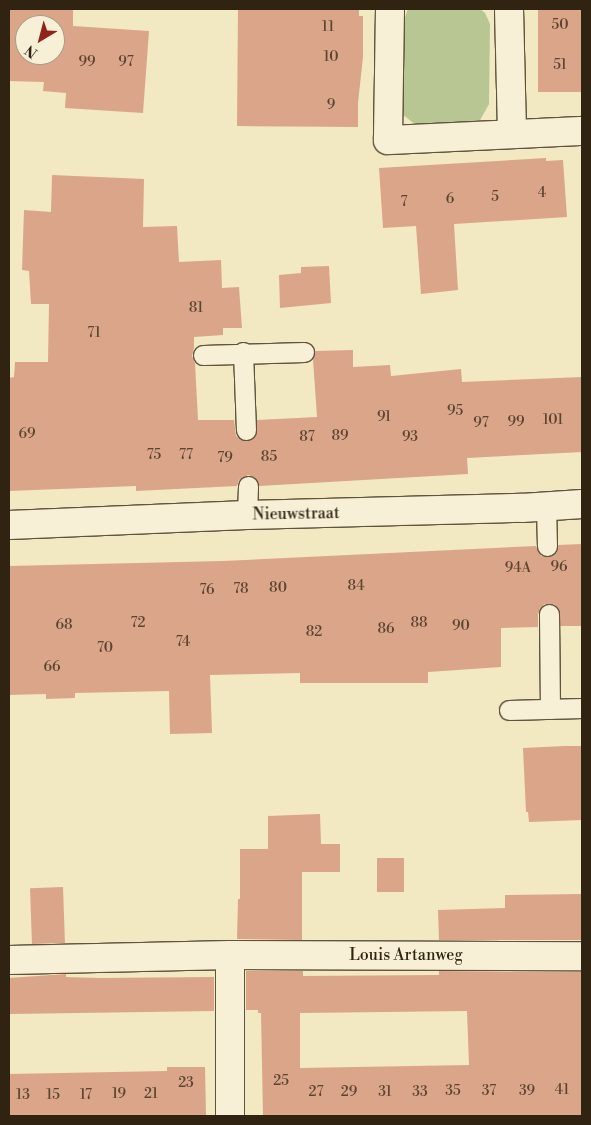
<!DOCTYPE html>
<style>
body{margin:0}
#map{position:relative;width:591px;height:1125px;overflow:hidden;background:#f2e8c1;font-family:"Libre Bodoni",serif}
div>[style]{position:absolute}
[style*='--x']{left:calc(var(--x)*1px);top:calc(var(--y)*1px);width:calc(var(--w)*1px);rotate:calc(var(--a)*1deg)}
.green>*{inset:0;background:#b8c694}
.building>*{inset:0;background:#dba58a;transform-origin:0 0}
.roads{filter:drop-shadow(1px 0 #61543d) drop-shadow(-1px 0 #61543d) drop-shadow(0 1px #61543d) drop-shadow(0 -1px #61543d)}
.lane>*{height:19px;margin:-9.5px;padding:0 9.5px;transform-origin:9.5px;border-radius:9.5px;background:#f7f0d7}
.street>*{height:28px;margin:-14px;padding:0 14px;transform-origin:14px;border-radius:14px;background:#f7f0d7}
span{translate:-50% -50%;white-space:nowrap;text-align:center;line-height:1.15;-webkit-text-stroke:4px #f7f0d7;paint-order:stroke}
.number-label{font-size:14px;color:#5c442f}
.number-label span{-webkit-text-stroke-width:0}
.street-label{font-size:16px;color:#312311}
.frame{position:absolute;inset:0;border:10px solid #312311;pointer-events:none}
.north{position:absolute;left:15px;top:15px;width:50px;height:50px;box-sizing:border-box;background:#f7f0d7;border:1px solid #a89e88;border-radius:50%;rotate:217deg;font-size:14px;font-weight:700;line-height:20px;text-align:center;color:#312311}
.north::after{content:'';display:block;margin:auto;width:18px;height:22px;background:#8f2418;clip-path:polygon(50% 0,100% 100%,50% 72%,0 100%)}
</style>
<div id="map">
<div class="green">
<i style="clip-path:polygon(408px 9px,480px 9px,485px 13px,490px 24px,489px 104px,479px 122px,424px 127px,412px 122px,402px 114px,399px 105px,401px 28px)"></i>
</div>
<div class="building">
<i style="clip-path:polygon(evenodd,9px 9px,73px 9px,73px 26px,149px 31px,143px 113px,65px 108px,66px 93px,43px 91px,44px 82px,9px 81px,9px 9px,25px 25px,55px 25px,55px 55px,25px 55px,25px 25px)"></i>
<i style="clip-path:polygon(238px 9px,359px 9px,359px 16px,363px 16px,363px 57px,358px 103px,358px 127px,237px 126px)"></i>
<i style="left:538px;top:9px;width:44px;height:83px"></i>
<i style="clip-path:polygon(546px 158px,546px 161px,563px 160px,567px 217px,454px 224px,458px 290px,421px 294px,416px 226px,383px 228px,379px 168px)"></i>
<i style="clip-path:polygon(52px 175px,144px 179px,143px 227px,177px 226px,179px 262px,221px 260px,222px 288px,239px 287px,242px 328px,223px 328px,223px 335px,194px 337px,194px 348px,192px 356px,195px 363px,198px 420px,234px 420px,236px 436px,246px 441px,256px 435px,257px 420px,317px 417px,313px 359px,315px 351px,353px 350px,353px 367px,390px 365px,391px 376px,461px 369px,462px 382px,582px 377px,582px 452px,467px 458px,468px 474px,259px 486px,254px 477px,248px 475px,239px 480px,237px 486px,136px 491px,136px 486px,9px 491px,9px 378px,14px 377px,15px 362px,48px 362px,49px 304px,31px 304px,29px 271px,22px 270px,24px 210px,51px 212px)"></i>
<i style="clip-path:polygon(329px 266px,331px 303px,280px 308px,279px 275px,301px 273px,301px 267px)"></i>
<i style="clip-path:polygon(582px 544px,582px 626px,560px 626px,558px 608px,554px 604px,544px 604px,538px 614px,538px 627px,501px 628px,501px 667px,428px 672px,428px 683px,300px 683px,300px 673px,210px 675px,212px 733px,170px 734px,169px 691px,75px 693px,75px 698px,46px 699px,46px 694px,9px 695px,9px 566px,223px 561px,536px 546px,541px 556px,548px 557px,557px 552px,558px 545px)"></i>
<i style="clip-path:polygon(564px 746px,582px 746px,582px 820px,529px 822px,528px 812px,526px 812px,523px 748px)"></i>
<i style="clip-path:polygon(320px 814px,321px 844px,340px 844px,340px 872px,302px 872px,302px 940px,237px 939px,238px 899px,240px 899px,240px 849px,268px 849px,268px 816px)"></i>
<i style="left:404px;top:858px;width:34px;height:27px;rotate:90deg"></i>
<i style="left:63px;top:887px;width:56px;height:33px;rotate:88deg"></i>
<i style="clip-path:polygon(582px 894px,582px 940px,439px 940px,438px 910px,505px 908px,505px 895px)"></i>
<i style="clip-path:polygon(evenodd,246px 971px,303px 971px,303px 976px,439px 975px,439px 971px,582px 972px,582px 1116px,263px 1116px,261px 1013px,258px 1013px,258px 1010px,246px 1010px,246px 971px,467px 1011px,469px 1065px,300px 1068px,300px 1013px,467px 1011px)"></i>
<i style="clip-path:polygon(66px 974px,66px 977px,100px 978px,214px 977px,214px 1011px,9px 1014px,9px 978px)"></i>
<i style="clip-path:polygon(167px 1067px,205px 1067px,206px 1116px,9px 1116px,9px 1074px,167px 1071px)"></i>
</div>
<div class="roads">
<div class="lane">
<i style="--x:243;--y:352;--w:78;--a:87.8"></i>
<i style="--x:203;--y:355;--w:101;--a:-1.7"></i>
<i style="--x:546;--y:506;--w:40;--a:88.6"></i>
<i style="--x:247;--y:515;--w:29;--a:-88"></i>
<i style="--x:549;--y:614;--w:95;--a:89.4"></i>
<i style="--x:509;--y:710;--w:73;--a:-1.6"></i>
</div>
<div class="street">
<i style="--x:390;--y:9;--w:131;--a:90.9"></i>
<i style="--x:388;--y:140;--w:194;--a:-2.7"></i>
<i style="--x:509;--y:9;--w:124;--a:88.6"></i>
<i style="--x:9;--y:525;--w:238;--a:-2.4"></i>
<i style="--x:247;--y:515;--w:275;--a:-1.5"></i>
<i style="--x:522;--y:508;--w:60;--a:-3.8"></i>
<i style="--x:230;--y:955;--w:161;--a:90"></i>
<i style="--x:9;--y:960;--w:221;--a:-1.3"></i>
<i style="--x:230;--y:955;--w:352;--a:0.2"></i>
</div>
</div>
<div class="number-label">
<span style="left:560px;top:25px">50</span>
<span style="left:328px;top:27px">11</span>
<span style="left:331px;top:57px">10</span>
<span style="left:87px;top:62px">99</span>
<span style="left:126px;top:62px">97</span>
<span style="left:560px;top:65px">51</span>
<span style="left:331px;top:105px">9</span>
<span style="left:542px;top:193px">4</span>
<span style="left:495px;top:197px">5</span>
<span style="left:450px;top:199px">6</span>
<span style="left:404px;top:202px">7</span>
<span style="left:196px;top:308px">81</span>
<span style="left:94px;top:333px">71</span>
<span style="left:455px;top:411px">95</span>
<span style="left:384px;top:417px">91</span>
<span style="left:553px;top:420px">101</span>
<span style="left:516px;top:422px">99</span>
<span style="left:481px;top:423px">97</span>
<span style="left:27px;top:434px">69</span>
<span style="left:340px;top:436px">89</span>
<span style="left:307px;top:437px">87</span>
<span style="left:410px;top:437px">93</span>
<span style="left:154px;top:455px">75</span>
<span style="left:186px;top:455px">77</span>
<span style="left:269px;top:457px">85</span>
<span style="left:225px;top:458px">79</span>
<span style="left:559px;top:567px">96</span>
<span style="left:518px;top:568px">94A</span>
<span style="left:356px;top:586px">84</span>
<span style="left:278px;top:588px">80</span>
<span style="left:241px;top:589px">78</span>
<span style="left:207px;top:590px">76</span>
<span style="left:138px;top:623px">72</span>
<span style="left:419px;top:623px">88</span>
<span style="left:64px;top:625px">68</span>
<span style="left:461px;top:626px">90</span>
<span style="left:386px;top:629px">86</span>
<span style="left:314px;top:632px">82</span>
<span style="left:183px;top:642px">74</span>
<span style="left:105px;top:648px">70</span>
<span style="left:52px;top:667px">66</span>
<span style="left:281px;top:1081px">25</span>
<span style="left:186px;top:1083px">23</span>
<span style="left:562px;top:1090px">41</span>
<span style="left:453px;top:1091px">35</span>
<span style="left:489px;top:1091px">37</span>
<span style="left:527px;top:1091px">39</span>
<span style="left:316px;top:1092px">27</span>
<span style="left:349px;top:1092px">29</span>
<span style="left:385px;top:1092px">31</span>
<span style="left:420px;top:1092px">33</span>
<span style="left:119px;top:1094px">19</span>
<span style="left:151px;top:1094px">21</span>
<span style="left:23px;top:1095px">13</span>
<span style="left:53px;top:1095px">15</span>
<span style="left:86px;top:1095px">17</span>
</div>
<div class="street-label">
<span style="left:296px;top:514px;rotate:-1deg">Nieuwstraat</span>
<span style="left:406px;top:955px">Louis Artanweg</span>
</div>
<div class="frame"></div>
<div class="north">N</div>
</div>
